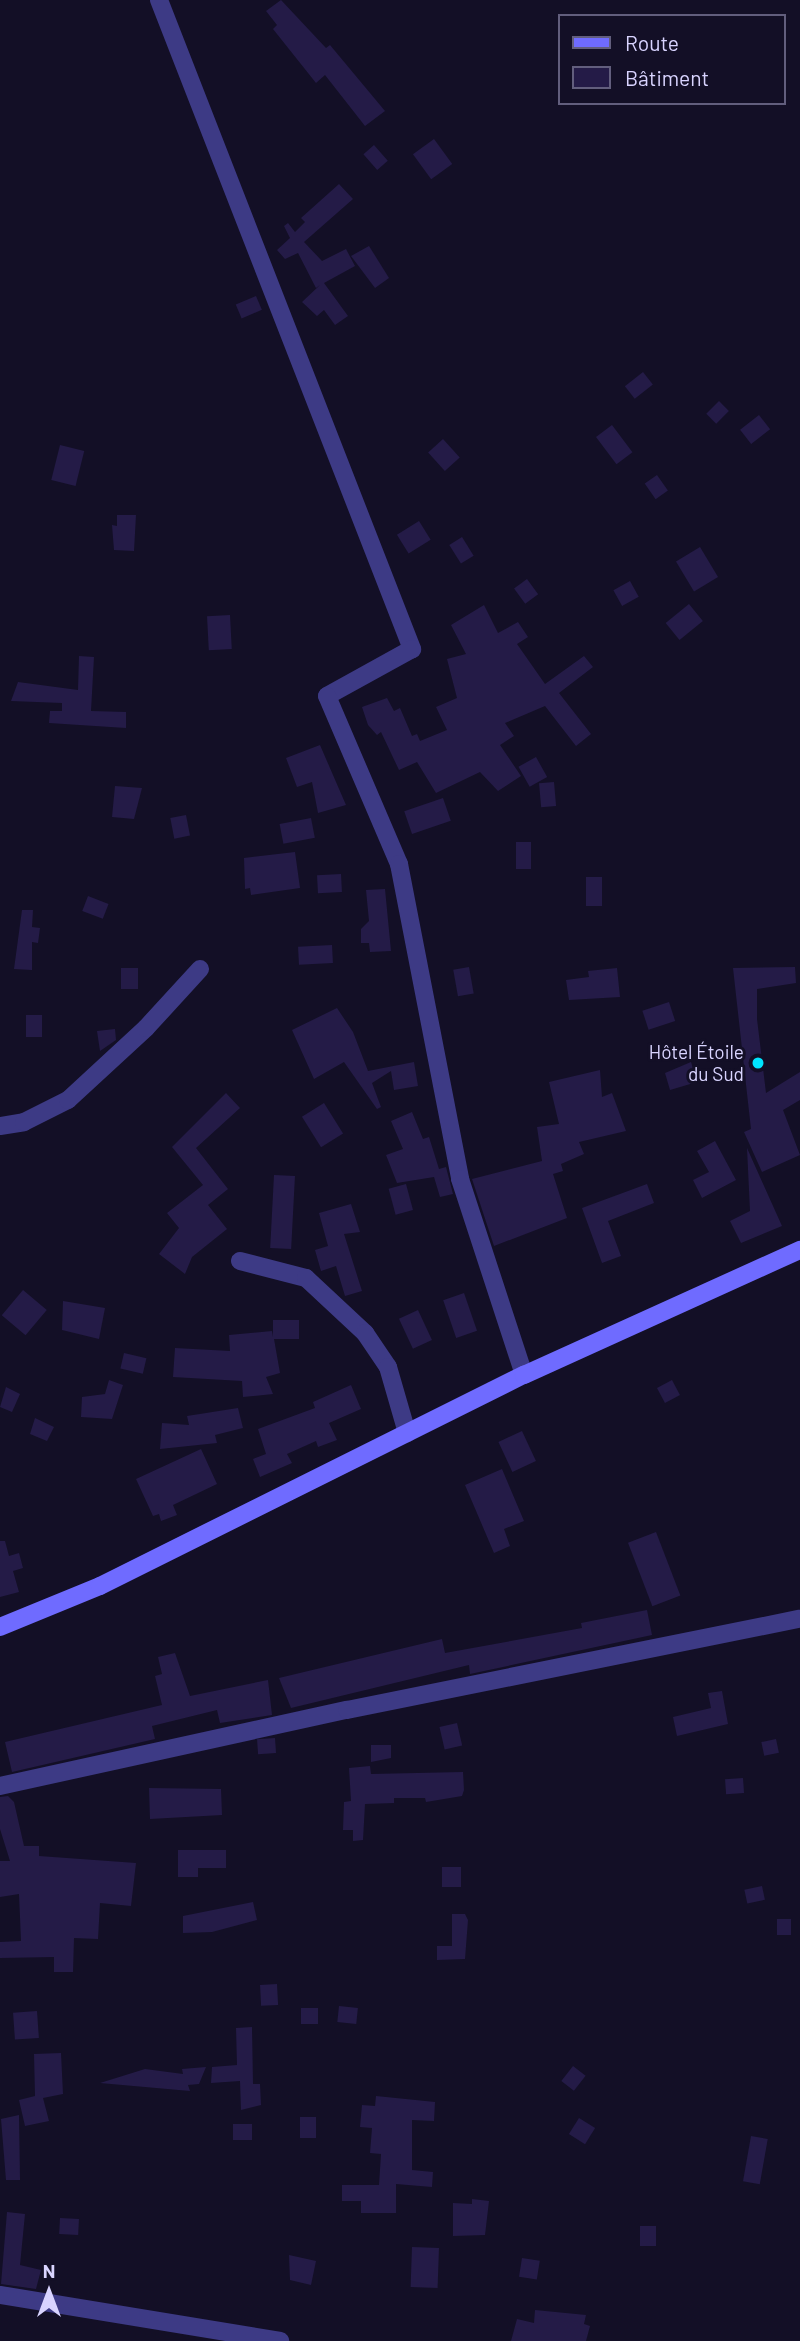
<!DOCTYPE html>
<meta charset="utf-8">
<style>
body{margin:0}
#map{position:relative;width:800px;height:2341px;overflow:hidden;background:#130f26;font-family:Barlow,sans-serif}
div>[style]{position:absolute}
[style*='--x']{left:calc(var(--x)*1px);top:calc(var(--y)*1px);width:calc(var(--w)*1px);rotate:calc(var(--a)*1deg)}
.building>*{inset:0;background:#241b47;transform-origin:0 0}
.street>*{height:18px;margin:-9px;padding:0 9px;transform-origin:9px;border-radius:9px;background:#3d3a85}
.secondary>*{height:18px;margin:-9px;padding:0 9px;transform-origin:9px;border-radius:9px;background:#6f6bff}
.dots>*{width:19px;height:19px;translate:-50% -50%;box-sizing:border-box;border:4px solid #130f26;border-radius:50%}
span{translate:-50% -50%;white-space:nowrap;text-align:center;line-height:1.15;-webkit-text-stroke:6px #130f26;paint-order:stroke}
.poi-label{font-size:19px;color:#d9d4ff}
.right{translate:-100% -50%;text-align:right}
.legend{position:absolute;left:558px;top:14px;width:228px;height:91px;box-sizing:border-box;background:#130f26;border:2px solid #625e7d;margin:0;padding:9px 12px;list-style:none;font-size:21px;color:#d9d4ff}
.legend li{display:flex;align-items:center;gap:14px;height:35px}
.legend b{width:35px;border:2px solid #625e7d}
.north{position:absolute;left:14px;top:2257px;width:70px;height:70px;-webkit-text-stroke:5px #130f26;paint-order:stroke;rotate:0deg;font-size:19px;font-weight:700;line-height:28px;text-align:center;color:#d9d4ff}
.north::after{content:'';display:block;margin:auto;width:24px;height:32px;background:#d9d4ff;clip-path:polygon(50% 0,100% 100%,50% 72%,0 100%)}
</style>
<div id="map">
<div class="building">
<i style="clip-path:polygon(281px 0,326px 48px,330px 45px,385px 111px,365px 126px,325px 75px,316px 83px,273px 29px,277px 25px,266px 11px)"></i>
<i style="left:434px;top:139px;width:31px;height:26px;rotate:54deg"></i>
<i style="left:374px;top:145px;width:21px;height:14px;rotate:49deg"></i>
<i style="clip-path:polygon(339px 184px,353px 199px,304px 242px,322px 261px,346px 249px,355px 266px,324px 283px,348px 316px,335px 325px,324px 310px,317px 316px,302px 302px,320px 285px,316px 288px,298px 253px,285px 259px,277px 250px,290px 238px,284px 226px,288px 223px,295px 232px,305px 222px,301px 218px)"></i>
<i style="clip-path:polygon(369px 246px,389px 278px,375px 288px,351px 256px)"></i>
<i style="left:256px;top:296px;width:15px;height:22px;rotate:67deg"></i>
<i style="left:643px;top:372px;width:16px;height:23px;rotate:52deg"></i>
<i style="left:719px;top:401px;width:14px;height:18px;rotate:45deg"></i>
<i style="left:759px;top:415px;width:18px;height:24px;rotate:52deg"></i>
<i style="left:612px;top:425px;width:34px;height:20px;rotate:53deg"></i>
<i style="left:443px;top:439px;width:25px;height:20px;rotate:48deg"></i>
<i style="left:60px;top:445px;width:25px;height:36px;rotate:14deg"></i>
<i style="left:657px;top:475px;width:19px;height:15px;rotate:55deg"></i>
<i style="clip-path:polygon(117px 515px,136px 515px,134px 551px,114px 550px,112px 525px,117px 526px)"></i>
<i style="left:419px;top:521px;width:22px;height:26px;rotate:58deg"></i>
<i style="left:462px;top:537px;width:22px;height:15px;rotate:58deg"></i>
<i style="left:700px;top:547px;width:35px;height:28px;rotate:59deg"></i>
<i style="left:527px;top:579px;width:19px;height:16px;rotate:54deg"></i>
<i style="left:630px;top:581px;width:18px;height:19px;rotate:61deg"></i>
<i style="left:689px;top:604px;width:22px;height:30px;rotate:51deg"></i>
<i style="clip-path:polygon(484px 605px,498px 633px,518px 622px,528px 637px,517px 644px,545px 684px,584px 656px,593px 667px,559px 693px,591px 734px,576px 746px,545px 706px,505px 723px,514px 736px,500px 745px,521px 776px,498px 791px,480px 772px,436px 793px,417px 762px,399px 770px,381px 732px,377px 735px,368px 725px,362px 707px,387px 698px,394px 711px,400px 708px,412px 736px,417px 734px,420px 741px,447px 730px,436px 707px,457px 698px,447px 659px,466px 654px,451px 625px)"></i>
<i style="left:230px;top:615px;width:34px;height:23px;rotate:87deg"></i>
<i style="clip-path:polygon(79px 656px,94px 657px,91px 711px,126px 712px,126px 728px,49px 723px,50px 711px,62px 711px,62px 703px,11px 701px,18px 682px,78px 690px)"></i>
<i style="clip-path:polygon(320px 745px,346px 805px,318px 813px,312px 782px,297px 787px,286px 758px)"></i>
<i style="left:536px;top:757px;width:23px;height:20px;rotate:61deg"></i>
<i style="left:554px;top:782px;width:24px;height:15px;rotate:85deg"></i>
<i style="clip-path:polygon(115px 786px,142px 788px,134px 819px,112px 817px)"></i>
<i style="left:443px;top:798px;width:24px;height:41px;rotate:71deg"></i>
<i style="left:186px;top:815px;width:21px;height:16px;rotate:79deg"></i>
<i style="left:311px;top:818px;width:20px;height:32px;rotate:79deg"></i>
<i style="left:516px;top:842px;width:15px;height:27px"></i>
<i style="clip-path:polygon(295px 852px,300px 888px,251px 895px,250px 888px,245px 889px,244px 858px)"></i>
<i style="left:341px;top:874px;width:18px;height:24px;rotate:87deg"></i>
<i style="left:586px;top:877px;width:16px;height:29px"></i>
<i style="clip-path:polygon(385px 889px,391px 951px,370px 952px,369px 943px,361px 943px,361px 929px,369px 921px,366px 890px)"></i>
<i style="left:88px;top:896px;width:22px;height:16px;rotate:21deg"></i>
<i style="clip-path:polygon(22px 910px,33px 910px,32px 927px,40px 928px,38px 943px,32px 942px,32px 970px,14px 969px)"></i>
<i style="left:332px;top:945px;width:18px;height:34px;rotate:87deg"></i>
<i style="left:469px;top:967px;width:27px;height:16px;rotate:80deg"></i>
<i style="clip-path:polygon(795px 967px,796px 983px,757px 989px,757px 1019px,766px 1093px,800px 1072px,800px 1100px,783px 1110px,800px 1155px,762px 1172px,744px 1132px,751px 1129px,733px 968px)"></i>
<i style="left:121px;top:968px;width:17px;height:21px"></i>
<i style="clip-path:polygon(617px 968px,620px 997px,569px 1000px,566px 980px,589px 977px,588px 971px)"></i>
<i style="left:669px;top:1002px;width:20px;height:28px;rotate:72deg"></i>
<i style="clip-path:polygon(337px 1008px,353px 1032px,368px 1071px,414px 1062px,418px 1086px,394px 1090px,391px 1071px,372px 1083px,381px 1107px,377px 1109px,344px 1062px,314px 1079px,292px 1030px)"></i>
<i style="left:26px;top:1015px;width:16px;height:22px"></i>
<i style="clip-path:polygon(115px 1029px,116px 1040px,100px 1051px,97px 1031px)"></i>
<i style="clip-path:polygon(691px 1062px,697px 1082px,670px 1090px,665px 1073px)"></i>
<i style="clip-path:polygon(600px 1070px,602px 1097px,612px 1093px,626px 1131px,579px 1142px,584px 1154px,561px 1164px,563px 1171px,553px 1174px,567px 1218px,494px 1246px,472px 1179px,542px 1161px,537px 1127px,559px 1124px,549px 1082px)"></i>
<i style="clip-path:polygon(226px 1093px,240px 1108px,196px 1148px,228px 1189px,208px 1205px,227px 1229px,192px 1257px,185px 1274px,159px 1254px,179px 1228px,167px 1213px,203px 1185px,172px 1147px)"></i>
<i style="left:324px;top:1103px;width:36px;height:26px;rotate:58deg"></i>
<i style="clip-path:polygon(412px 1112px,423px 1139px,429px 1137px,439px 1169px,446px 1167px,453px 1194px,440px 1197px,434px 1177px,397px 1183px,386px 1155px,403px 1149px,391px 1121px)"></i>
<i style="clip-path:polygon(715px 1141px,736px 1180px,702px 1198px,693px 1180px,709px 1172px,697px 1151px)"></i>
<i style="clip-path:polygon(747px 1148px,782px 1226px,741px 1243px,730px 1221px,750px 1211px)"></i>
<i style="left:274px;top:1175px;width:21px;height:73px;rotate:3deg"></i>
<i style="left:406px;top:1184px;width:27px;height:18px;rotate:75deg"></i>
<i style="clip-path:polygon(647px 1184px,654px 1203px,608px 1221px,621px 1256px,602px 1263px,582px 1208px)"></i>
<i style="clip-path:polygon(351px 1204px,360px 1232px,344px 1234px,362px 1291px,345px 1296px,336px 1266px,321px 1271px,315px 1250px,328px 1246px,319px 1213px)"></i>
<i style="left:23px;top:1290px;width:31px;height:33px;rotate:40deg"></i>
<i style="left:464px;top:1293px;width:40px;height:22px;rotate:71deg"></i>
<i style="clip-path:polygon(63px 1301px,105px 1308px,99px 1339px,62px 1330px)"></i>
<i style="left:418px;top:1310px;width:33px;height:21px;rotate:65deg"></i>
<i style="clip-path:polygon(273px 1320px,299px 1320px,299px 1339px,274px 1339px,280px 1373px,266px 1377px,273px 1394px,243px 1397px,242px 1381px,173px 1377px,175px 1348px,230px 1351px,229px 1335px,272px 1331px,273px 1337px)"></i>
<i style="left:124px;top:1353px;width:23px;height:16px;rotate:13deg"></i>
<i style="clip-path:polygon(109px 1380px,123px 1385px,112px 1419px,81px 1417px,82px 1397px,105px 1394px)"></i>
<i style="left:672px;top:1380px;width:17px;height:17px;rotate:62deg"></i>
<i style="clip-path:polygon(351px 1385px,361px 1409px,329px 1423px,337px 1440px,318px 1447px,316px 1441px,287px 1454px,292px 1463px,260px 1477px,253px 1459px,266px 1454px,258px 1429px,315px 1408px,313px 1402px)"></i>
<i style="clip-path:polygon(6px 1387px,20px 1394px,12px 1412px,0 1407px)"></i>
<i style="clip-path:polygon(238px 1408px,243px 1428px,215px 1435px,217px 1443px,160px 1449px,162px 1423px,189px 1425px,187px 1416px)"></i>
<i style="clip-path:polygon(35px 1418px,54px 1427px,47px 1441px,30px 1434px)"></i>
<i style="left:522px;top:1431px;width:33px;height:26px;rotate:65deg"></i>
<i style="clip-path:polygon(201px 1449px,217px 1484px,173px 1505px,177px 1515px,161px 1521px,159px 1514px,153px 1516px,136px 1479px)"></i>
<i style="clip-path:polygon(502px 1469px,524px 1521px,504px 1529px,510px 1546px,494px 1553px,465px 1485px)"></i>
<i style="left:656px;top:1532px;width:68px;height:30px;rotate:69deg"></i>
<i style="clip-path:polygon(0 1541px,5px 1541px,9px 1556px,19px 1553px,23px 1568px,13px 1571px,19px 1592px,0 1597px)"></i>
<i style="clip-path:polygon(647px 1610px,652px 1635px,470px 1674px,469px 1665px,291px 1708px,279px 1678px,442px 1639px,445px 1653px,582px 1628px,581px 1623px)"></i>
<i style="clip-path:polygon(175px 1653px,190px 1696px,268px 1680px,272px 1715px,220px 1723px,217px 1710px,152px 1726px,155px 1739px,12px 1772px,5px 1742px,162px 1705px,155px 1676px,162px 1674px,158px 1657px)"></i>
<i style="clip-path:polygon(722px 1691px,728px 1724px,677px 1736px,673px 1717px,711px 1708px,708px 1693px)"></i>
<i style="left:457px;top:1723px;width:23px;height:18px;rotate:77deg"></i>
<i style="left:275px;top:1738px;width:15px;height:18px;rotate:86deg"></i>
<i style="left:776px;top:1739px;width:14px;height:15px;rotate:78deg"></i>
<i style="clip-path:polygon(371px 1745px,391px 1745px,391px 1758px,371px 1762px)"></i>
<i style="clip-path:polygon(370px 1766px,371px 1774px,463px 1772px,464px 1790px,462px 1796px,426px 1802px,425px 1798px,394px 1798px,394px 1803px,365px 1804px,363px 1840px,353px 1841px,353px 1830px,343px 1830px,344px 1802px,351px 1801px,349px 1768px)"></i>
<i style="left:743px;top:1778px;width:15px;height:18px;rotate:86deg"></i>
<i style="clip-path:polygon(149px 1788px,221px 1789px,222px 1815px,150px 1819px)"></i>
<i style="clip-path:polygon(8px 1796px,14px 1802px,24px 1846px,39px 1846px,39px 1856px,136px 1863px,131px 1906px,100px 1903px,98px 1939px,74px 1938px,73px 1972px,54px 1972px,54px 1957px,0 1958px,0 1942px,21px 1941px,19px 1894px,0 1897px,0 1861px,10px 1861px,0 1829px,0 1797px)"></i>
<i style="clip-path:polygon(178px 1850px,226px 1850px,226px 1868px,198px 1868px,198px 1877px,178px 1877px)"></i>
<i style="left:442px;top:1867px;width:19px;height:20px"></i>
<i style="left:762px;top:1886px;width:14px;height:18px;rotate:78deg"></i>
<i style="clip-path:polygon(253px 1902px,257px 1920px,212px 1932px,183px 1933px,183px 1916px)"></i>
<i style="clip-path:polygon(452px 1914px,465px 1914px,468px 1920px,465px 1959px,437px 1960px,437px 1946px,452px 1946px)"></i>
<i style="left:777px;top:1919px;width:14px;height:16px"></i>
<i style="left:277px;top:1984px;width:21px;height:17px;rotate:87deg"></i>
<i style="left:339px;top:2006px;width:19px;height:16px;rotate:6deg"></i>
<i style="left:301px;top:2008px;width:17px;height:16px"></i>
<i style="left:37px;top:2011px;width:27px;height:24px;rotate:86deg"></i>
<i style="clip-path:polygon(252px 2027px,253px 2084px,260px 2084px,261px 2105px,241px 2110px,240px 2081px,211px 2083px,212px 2067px,237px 2065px,236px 2028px)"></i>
<i style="clip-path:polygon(61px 2053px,63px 2094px,43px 2098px,49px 2121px,25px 2126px,19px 2100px,35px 2096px,34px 2054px)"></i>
<i style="left:573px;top:2066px;width:16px;height:19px;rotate:38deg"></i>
<i style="clip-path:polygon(206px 2067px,199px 2084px,188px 2085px,190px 2091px,100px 2083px,145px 2069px,183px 2074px,182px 2069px)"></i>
<i style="clip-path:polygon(376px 2096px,435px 2102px,434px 2121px,412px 2120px,412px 2170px,433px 2172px,432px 2187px,396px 2184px,396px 2213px,361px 2213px,361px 2201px,342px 2201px,342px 2185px,379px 2185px,381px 2154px,370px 2153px,372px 2128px,360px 2127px,362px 2105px,375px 2106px)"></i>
<i style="clip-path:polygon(19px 2115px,20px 2180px,6px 2180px,1px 2119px)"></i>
<i style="left:300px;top:2117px;width:16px;height:21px"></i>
<i style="left:579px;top:2118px;width:19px;height:19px;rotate:32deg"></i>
<i style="left:233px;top:2124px;width:19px;height:16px"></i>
<i style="left:751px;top:2136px;width:17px;height:46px;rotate:10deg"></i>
<i style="clip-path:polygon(472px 2199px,489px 2201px,485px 2235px,453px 2236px,453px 2203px,472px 2204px)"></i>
<i style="clip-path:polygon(7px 2212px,25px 2214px,20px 2265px,41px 2270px,36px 2289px,1px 2284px)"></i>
<i style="left:60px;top:2218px;width:19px;height:16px;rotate:3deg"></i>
<i style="left:640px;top:2226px;width:16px;height:20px"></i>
<i style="left:412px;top:2247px;width:27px;height:40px;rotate:2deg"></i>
<i style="clip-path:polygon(289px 2255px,316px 2261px,311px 2285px,290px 2280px)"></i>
<i style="left:522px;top:2258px;width:18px;height:19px;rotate:9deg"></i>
<i style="clip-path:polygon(535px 2310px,586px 2315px,584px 2324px,590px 2326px,586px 2341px,511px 2341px,517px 2319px,534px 2323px)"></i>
</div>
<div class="street">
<i style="--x:159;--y:0;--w:697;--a:68.7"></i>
<i style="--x:412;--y:649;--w:97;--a:151.1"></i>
<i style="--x:327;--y:696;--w:183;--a:66.8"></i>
<i style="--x:399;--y:864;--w:321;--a:79"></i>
<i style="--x:460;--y:1179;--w:206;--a:71.9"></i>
<i style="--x:0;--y:1126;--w:24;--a:-9"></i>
<i style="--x:24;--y:1122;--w:49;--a:-26.6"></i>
<i style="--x:68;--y:1100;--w:106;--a:-42.7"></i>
<i style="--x:146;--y:1028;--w:80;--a:-47.5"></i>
<i style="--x:240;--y:1261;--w:68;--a:14.4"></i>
<i style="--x:306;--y:1278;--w:81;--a:43"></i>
<i style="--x:365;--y:1333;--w:41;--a:55.9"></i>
<i style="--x:388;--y:1367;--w:69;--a:73.9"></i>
<i style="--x:0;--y:1786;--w:355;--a:-12.4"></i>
<i style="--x:347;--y:1710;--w:462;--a:-11.4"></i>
<i style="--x:0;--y:2295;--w:284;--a:9.3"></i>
</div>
<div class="secondary">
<i style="--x:0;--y:1627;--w:108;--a:-22.3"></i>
<i style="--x:100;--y:1586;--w:474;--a:-26.5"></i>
<i style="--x:524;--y:1375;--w:303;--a:-24.4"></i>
</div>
<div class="dots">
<i style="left:758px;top:1063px;background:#00e5ff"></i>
</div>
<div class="poi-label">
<span class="right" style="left:744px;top:1063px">Hôtel Étoile<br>du Sud</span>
</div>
<ul class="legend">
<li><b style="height:9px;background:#6f6bff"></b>Route</li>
<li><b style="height:19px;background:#241b47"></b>Bâtiment</li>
</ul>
<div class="north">N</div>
</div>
